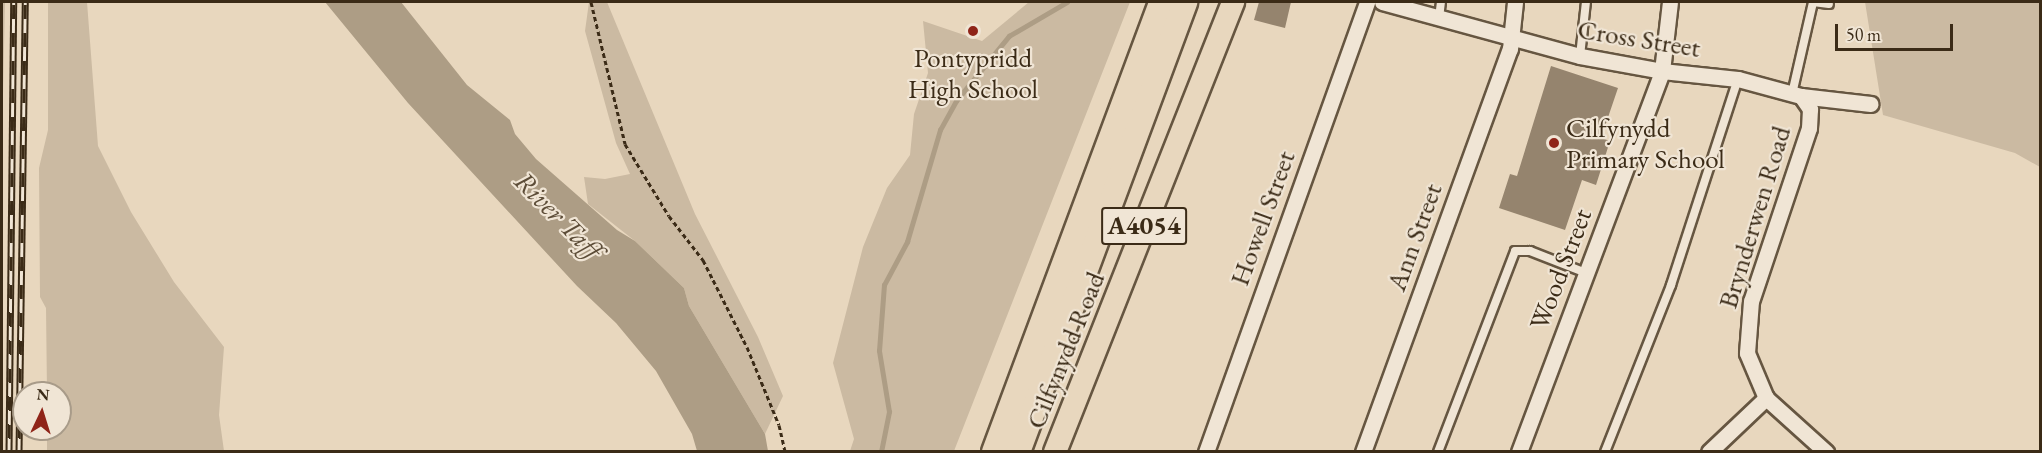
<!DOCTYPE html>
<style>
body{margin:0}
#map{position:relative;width:2042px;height:453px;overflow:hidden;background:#e8d7be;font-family:"EB Garamond",serif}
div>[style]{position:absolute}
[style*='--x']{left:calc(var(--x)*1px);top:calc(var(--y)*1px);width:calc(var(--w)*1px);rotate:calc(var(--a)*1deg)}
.green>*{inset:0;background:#cbbaa2}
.water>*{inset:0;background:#ad9d85}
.stream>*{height:4.5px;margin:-2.25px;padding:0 2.25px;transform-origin:2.25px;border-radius:2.25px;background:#ad9d85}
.building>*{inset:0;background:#95846e}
.path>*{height:3px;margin-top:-1.5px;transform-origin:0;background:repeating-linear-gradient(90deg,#3b2b17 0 4.5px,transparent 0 7.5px)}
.roads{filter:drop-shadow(2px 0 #665641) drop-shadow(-2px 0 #665641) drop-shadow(0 2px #665641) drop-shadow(0 -2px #665641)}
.service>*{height:8px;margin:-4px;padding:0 4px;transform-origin:4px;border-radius:4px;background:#f0e5d5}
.minor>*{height:15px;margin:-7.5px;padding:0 7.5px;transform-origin:7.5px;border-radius:7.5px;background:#f0e5d5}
.primary>*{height:22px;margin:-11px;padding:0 11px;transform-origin:11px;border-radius:11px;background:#e8d7be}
.trunk>*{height:24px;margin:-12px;padding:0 12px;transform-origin:12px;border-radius:12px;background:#e8d7be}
.rail>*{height:7px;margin-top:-3.5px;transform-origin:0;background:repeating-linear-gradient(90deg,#f0e5d5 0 14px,#3b2b17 0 28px);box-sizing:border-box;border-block:2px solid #3b2b17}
.dots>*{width:16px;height:16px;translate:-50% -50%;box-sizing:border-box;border:3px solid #f0e5d5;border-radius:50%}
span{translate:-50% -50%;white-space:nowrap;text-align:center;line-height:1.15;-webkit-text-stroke:4.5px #f0e5d5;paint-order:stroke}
.shield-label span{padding:2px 4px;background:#f0e5d5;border:2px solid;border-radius:4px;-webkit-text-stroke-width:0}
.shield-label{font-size:26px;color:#3b2b17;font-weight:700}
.street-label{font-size:27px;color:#3b2b17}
.poi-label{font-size:27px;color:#3b2b17}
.left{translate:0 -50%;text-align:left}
.water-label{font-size:28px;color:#5d4d38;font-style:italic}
.frame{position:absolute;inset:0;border:3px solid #3b2b17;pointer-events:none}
.north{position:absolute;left:12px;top:381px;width:60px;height:60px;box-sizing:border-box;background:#f0e5d5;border:2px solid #a89b89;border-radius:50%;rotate:4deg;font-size:16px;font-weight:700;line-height:24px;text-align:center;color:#3b2b17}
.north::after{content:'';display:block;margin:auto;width:21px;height:27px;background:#8f2418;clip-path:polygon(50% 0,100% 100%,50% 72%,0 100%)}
.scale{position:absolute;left:1835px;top:24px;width:118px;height:27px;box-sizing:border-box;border:3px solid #3b2b17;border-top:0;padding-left:8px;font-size:18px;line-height:21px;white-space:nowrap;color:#3b2b17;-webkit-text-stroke:4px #f0e5d5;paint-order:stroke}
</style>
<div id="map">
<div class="green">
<i style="clip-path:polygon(2px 2px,5px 2px,2px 140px)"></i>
<i style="clip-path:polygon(48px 2px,87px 2px,98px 146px,131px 212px,174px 282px,224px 347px,219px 415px,224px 451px,47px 451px,47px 429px,60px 429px,60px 393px,47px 393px,46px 308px,40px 297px,39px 168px,48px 130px)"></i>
<i style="clip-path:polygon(589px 2px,607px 2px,695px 214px,758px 337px,783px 396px,765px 434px,689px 306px,684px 288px,635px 241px,588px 204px,584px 177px,605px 179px,630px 174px,616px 143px,585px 31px)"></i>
<i style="clip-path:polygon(1029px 2px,1130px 2px,954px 451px,850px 451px,854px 439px,833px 363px,863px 247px,887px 188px,910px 155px,914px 114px,928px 73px,923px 21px,982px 41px)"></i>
<i style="clip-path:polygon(1865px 2px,2040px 2px,2040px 167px,2015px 153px,1883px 115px)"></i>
</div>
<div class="water">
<i style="clip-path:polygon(325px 2px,401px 2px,467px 85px,510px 120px,515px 134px,536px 159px,617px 230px,635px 241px,684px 288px,689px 306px,765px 434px,768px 451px,697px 451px,692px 434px,656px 371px,616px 323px,577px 286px,408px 103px)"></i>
</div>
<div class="stream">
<i style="--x:881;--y:452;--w:41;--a:-78.7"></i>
<i style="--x:889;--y:412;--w:62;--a:-99.3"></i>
<i style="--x:879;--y:351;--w:66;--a:-85.7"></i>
<i style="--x:884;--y:285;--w:49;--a:-61.9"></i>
<i style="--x:907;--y:242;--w:117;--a:-73.6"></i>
<i style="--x:940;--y:130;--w:33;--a:-61"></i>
<i style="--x:956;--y:101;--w:84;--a:-50.8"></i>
<i style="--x:1009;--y:36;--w:67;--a:-30.4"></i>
</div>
<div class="building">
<i style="clip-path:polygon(1259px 2px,1291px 2px,1285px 28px,1254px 20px)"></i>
<i style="clip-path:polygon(1551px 66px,1618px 88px,1601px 138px,1610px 141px,1596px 185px,1582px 180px,1565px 230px,1499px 208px,1510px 174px,1517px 176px)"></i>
</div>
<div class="path">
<i style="--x:591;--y:2;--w:146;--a:76.5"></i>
<i style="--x:625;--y:144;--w:84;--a:58.6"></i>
<i style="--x:669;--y:216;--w:56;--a:52.3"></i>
<i style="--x:703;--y:260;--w:97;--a:63.2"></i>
<i style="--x:747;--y:347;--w:84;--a:67.7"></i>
<i style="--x:779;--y:425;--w:28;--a:77"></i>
</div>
<div class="roads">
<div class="service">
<i style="--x:1439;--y:18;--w:16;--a:-83"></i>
<i style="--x:1580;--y:56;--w:54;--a:-83.7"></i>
<i style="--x:1792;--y:94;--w:94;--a:-77.1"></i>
<i style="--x:1813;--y:2;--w:16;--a:7"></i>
<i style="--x:1438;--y:452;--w:215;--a:-69"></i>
<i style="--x:1515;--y:251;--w:15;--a:0"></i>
<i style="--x:1530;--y:251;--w:60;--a:21.4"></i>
<i style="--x:1605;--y:452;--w:180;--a:-68.4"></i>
<i style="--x:1671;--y:285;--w:217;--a:-72"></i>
</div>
<div class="minor">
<i style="--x:1382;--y:2;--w:205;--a:15.3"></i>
<i style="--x:1580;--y:56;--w:83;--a:10.4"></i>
<i style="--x:1662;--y:71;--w:76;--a:6"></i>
<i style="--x:1738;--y:79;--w:65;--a:15.1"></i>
<i style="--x:1801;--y:96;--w:16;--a:55"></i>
<i style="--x:1810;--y:109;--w:19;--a:93"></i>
<i style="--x:1809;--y:128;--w:182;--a:108.5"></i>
<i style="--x:1751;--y:301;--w:52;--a:94.4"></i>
<i style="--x:1747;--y:353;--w:49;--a:67.1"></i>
<i style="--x:1766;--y:398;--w:81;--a:42"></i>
<i style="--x:1801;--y:96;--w:70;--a:6.5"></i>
<i style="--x:1206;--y:452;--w:478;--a:-70.3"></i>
<i style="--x:1363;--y:452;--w:429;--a:-70"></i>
<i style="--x:1510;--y:49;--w:47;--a:-83.9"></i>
<i style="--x:1519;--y:452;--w:407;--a:-69.4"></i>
<i style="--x:1662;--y:71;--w:69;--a:-83.4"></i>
<i style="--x:1709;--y:452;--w:79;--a:-43.5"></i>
</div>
<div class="primary">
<i style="--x:1055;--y:452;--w:484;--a:-68.4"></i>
</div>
<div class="trunk">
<i style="--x:994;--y:452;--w:480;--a:-69.6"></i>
<i style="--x:1018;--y:452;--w:480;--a:-69.6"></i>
</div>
</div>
<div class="rail">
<i style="--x:9;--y:452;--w:450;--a:-89.4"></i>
<i style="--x:19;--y:452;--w:450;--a:-89.2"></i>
</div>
<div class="dots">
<i style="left:973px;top:31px;background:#8f2418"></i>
<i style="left:1554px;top:143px;background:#8f2418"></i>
</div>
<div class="shield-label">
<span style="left:1144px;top:226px">A4054</span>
</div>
<div class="street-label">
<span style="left:1639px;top:38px;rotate:9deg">Cross Street</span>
<span style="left:1754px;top:217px;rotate:-73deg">Brynderwen Road</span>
<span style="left:1262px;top:218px;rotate:-70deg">Howell Street</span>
<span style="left:1414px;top:237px;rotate:-70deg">Ann Street</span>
<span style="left:1560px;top:269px;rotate:-69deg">Wood Street</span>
<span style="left:1065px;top:350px;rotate:-68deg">Cilfynydd Road</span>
</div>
<div class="poi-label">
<span style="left:973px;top:73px">Pontypridd<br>High School</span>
<span class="left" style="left:1566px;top:143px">Cilfynydd<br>Primary School</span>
</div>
<div class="water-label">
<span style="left:559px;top:215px;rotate:45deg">River Taff</span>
</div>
<div class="frame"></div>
<div class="north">N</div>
<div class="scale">50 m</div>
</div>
